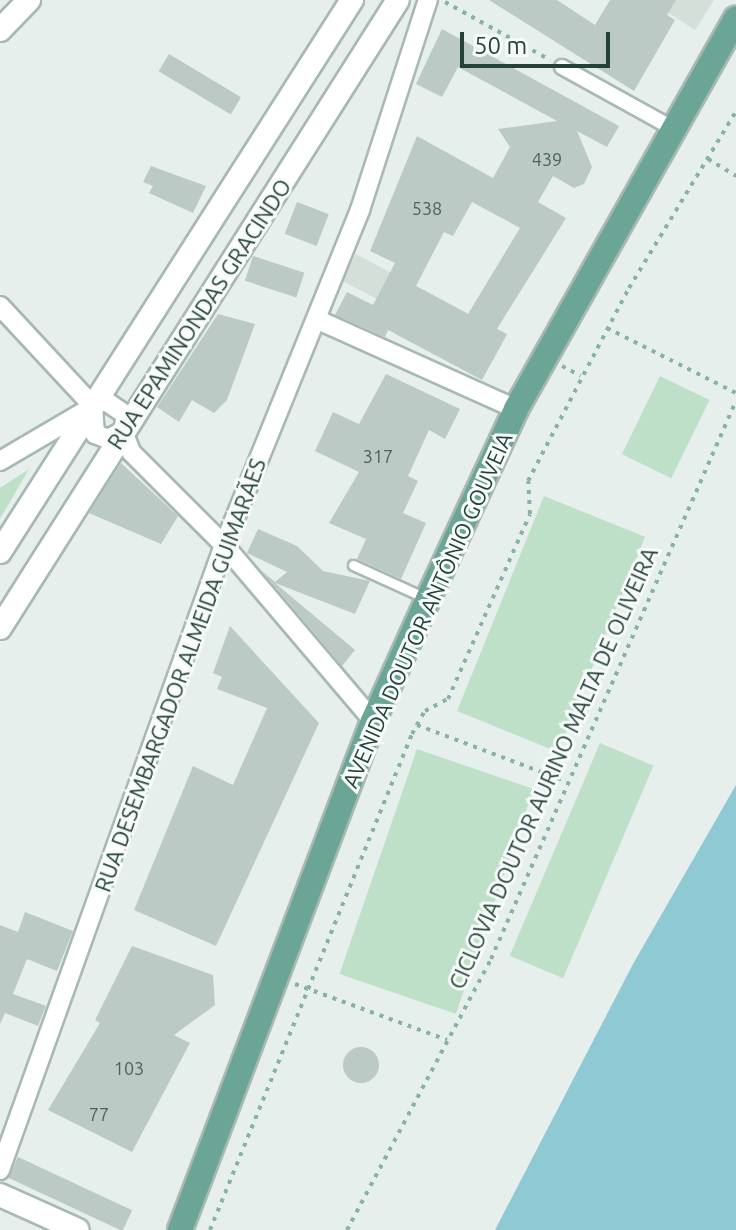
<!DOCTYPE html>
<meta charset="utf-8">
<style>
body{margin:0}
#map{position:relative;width:736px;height:1230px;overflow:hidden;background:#e6efeb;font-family:Ubuntu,sans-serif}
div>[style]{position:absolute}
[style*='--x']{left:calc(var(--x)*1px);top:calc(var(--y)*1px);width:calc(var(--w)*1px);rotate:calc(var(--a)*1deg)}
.built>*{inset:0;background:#d4dfda;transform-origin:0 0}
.green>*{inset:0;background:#bfe0c8;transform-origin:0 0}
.water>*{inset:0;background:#8ec9d4}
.building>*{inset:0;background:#bbcac4;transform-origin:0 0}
.round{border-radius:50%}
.path>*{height:4px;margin-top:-2px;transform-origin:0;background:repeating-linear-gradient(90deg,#86b3a5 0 4px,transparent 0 10px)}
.roads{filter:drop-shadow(2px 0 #a8b8b2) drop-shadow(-2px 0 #a8b8b2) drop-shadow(0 2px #a8b8b2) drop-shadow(0 -2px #a8b8b2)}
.service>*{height:9px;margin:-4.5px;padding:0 4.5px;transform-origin:4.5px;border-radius:4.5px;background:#fff}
.pedestrian>*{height:14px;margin:-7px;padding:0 7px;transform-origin:7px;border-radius:7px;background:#fff}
.minor>*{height:18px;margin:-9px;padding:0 9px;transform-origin:9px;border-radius:9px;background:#fff}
.tertiary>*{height:22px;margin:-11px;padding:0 11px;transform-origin:11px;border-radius:11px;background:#fff}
.primary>*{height:24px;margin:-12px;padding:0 12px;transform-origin:12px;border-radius:12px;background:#6aa596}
span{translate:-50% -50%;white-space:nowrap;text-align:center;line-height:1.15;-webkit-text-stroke:6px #f7fbf9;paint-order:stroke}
.number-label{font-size:18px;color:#4a645c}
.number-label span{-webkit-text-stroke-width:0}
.street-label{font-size:22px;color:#24423a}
.scale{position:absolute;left:460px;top:32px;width:150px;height:36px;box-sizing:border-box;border:4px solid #24423a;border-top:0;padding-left:10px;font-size:24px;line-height:28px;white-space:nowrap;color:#24423a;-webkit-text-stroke:6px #f7fbf9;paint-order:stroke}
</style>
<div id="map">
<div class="built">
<i style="clip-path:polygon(649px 0,714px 0,695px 30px)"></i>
<i style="left:356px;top:254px;width:171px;height:30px;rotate:28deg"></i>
</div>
<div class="green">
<i style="left:660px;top:376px;width:55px;height:87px;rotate:26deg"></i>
<i style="clip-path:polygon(29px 469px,0 519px,0 488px)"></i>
<i style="left:544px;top:496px;width:109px;height:232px;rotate:22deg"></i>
<i style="left:600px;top:743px;width:58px;height:231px;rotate:23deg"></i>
<i style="left:417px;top:749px;width:123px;height:238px;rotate:19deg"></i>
</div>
<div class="water">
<i style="clip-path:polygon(736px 785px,736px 1230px,495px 1230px,633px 964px)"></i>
</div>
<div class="building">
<i style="clip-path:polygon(489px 0,557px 0,595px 25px,610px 0,676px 0,667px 15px,675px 20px,634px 91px)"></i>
<i style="clip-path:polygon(evenodd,442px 29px,619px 126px,607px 147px,577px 131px,592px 167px,584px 184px,574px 188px,553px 176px,538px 202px,566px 218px,497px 329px,507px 334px,482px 380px,388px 330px,385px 337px,335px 315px,347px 292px,373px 305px,395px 263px,370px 251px,417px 136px,493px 178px,510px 147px,498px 129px,557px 121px,458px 67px,442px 97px,416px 84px,442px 29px,472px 202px,520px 228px,468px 314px,416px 286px,444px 232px,453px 236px,472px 202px)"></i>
<i style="left:169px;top:54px;width:84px;height:20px;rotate:31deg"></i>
<i style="clip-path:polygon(151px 166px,206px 186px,193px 213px,149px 193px,153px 186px,143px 182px)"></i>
<i style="left:297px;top:202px;width:34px;height:34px;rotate:21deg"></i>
<i style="left:253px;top:256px;width:54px;height:26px;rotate:18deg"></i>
<i style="clip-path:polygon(218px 314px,255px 324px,227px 400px,214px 413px,192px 400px,179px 422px,157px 407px)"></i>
<i style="clip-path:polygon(386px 374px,460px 409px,445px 439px,429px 430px,408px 476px,418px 481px,403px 513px,426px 523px,401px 579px,357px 559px,366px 539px,329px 523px,359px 472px,315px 451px,333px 412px,359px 424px)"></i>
<i style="clip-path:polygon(121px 463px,178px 516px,161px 544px,89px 513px)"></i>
<i style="clip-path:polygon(258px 529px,297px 546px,323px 571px,370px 581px,355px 614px,275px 583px,355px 650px,342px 666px,262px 571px,275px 582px,287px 572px,247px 553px)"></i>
<i style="clip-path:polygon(230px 626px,319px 723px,216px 946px,134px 910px,193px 766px,233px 785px,267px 708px,217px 689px,222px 677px,213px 673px)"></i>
<i style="clip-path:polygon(25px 912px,73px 931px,57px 971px,27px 959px,13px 994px,46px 1006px,38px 1026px,5px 1013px,0 1024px,0 925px,18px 932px)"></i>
<i style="clip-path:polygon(132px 946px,213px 975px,215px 1005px,174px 1035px,190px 1043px,132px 1152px,48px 1110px,100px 1023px,95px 1020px)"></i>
<i class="round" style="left:343px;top:1047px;width:36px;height:36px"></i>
<i style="left:18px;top:1157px;width:126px;height:23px;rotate:25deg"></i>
</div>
<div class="path">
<i style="--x:445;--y:2;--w:120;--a:28.9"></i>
<i style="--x:708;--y:159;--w:33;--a:31"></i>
<i style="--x:607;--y:328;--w:144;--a:26.7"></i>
<i style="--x:562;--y:366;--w:21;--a:28"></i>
<i style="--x:417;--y:725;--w:158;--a:20.7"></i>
<i style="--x:295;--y:984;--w:162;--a:20.2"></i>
<i style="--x:210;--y:1230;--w:536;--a:-67.84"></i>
<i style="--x:412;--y:734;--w:26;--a:-61"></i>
<i style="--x:425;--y:711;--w:26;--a:-28"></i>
<i style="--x:448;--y:699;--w:202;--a:-66.1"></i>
<i style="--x:530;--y:514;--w:33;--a:-93"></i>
<i style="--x:528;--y:481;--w:218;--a:-62.4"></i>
<i style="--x:629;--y:288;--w:207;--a:-58.8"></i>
<i style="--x:347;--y:1230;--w:307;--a:-62"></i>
<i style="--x:491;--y:959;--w:609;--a:-66.3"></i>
</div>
<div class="roads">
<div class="service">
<i style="--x:353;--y:565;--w:82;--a:24.4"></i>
</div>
<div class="pedestrian">
<i style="--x:562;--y:67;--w:126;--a:29"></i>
</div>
<div class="minor">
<i style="--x:0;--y:306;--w:137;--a:47.1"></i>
<i style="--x:318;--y:320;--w:217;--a:24.2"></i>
<i style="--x:93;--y:406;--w:28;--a:86"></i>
<i style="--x:95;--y:434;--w:14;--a:21"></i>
<i style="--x:108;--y:439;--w:17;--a:-28"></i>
<i style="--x:123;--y:431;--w:22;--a:69"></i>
<i style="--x:131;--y:452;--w:132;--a:45"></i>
<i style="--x:224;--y:545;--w:231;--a:49.7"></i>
<i style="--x:0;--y:461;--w:121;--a:-30.4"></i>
<i style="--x:104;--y:400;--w:27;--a:34"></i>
<i style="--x:126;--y:415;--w:16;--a:101"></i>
<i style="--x:0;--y:1170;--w:664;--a:-70.28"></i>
<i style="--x:224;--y:545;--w:362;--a:-67.9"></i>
<i style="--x:360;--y:210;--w:221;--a:-72.1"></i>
</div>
<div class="tertiary">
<i style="--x:0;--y:30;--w:42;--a:-46"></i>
<i style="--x:0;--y:552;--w:655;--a:-57.48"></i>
<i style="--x:0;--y:628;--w:743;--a:-57.64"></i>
<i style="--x:0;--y:1195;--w:85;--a:24.2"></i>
</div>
<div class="primary">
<i style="--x:180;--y:1230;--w:544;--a:-69.23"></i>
<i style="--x:373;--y:721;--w:134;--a:-65.7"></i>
<i style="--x:428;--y:599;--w:209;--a:-65.1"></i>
<i style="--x:516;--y:409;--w:448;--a:-60.6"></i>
</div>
</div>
<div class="number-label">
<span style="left:547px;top:159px">439</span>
<span style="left:427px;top:208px">538</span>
<span style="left:378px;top:456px">317</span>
<span style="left:129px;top:1068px">103</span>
<span style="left:99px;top:1114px">77</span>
</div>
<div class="street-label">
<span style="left:199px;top:314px;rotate:-57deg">RUA EPAMINONDAS GRACINDO</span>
<span style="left:427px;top:610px;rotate:-66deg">AVENIDA DOUTOR ANTÔNIO GOUVEIA</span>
<span style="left:180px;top:675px;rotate:-70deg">RUA DESEMBARGADOR ALMEIDA GUIMARÃES</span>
<span style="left:553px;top:768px;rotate:-66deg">CICLOVIA DOUTOR AURINO MALTA DE OLIVEIRA</span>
</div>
<div class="scale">50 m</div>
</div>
